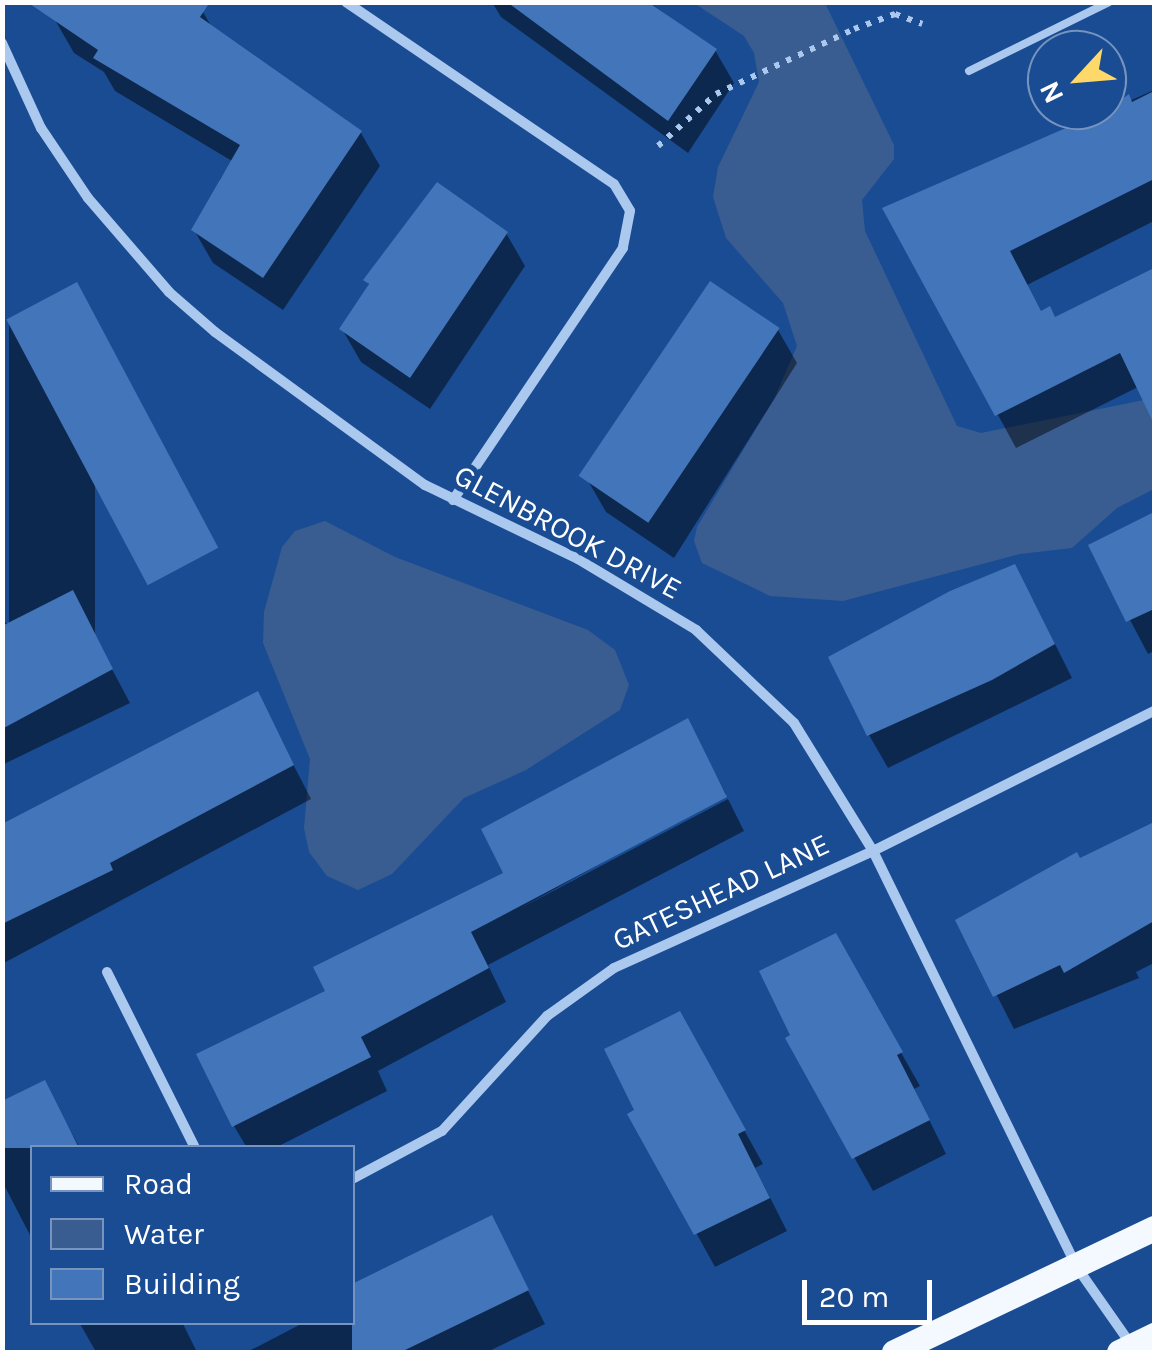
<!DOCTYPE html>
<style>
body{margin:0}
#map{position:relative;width:1157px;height:1355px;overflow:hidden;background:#1a4c93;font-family:Karla,sans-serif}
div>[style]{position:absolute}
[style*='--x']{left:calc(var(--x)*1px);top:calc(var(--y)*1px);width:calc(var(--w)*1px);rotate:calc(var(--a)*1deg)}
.water>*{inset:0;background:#395d91}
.shadow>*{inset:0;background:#0007;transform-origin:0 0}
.building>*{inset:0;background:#4375ba;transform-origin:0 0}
.path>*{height:6px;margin-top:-3px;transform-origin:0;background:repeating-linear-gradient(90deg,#abc8ef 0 5px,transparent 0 13px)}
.service>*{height:8px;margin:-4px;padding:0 4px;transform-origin:4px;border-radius:4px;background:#abc8ef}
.minor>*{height:10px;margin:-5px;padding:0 5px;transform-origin:5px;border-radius:5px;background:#abc8ef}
.primary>*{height:25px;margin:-12.5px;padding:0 12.5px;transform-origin:12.5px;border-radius:12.5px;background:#f4f8ff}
span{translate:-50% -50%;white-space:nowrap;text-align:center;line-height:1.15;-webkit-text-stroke:10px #1a4c93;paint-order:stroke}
.street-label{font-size:30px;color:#fff}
.frame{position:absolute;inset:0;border:5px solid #fff;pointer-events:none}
.legend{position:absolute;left:30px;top:1145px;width:325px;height:180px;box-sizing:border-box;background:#1a4c93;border:2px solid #7694be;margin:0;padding:12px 18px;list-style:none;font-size:30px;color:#fff}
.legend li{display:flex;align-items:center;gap:20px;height:50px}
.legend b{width:50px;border:2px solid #7694be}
.north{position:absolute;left:1027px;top:30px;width:100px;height:100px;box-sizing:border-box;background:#1a4c93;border:2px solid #7694be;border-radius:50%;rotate:244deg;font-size:28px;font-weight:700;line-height:40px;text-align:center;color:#fff}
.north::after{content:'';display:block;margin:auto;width:35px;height:45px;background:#ffd86a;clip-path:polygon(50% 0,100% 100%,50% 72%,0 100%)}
.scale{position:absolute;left:802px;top:1280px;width:130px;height:45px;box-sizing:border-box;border:5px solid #fff;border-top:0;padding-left:12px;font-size:30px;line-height:35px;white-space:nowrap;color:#fff;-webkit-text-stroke:8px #1a4c93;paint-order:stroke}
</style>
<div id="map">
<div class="water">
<i style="clip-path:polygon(694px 3px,825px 3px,894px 145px,894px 159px,862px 200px,865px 231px,957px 426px,981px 433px,1154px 398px,1154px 489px,1117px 508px,1072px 548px,1020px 554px,843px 601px,770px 596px,702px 563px,694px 541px,697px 527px,774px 399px,797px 346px,783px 303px,726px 238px,713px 197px,718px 167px,759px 82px,754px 53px,744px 36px)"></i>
<i style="clip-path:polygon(325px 521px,395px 557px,588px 630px,615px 650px,629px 685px,620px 710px,526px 770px,464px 798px,392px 874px,358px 890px,327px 876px,309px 852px,304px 828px,310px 759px,263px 643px,264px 612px,282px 547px,295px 531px)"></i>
</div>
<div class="shadow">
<i style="clip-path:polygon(492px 2px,649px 2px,715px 50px,734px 83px,688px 153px,501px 17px)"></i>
<i style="clip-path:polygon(203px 12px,214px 31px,361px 133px,380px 166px,283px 310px,213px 263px,194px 230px,224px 187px,220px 179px,232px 161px,115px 91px,104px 72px,74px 53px,55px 20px)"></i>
<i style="clip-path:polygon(1154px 90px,1154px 221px,1027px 285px,1042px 314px,1055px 320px,1154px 271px,1154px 406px,1140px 386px,1016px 448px,886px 209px)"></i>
<i style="clip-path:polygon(506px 233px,525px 266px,430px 409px,361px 362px,342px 329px,370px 287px,366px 280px)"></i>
<i style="left:9px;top:318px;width:86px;height:336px"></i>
<i style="clip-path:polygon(778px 330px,797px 363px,674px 558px,606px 512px,587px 479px)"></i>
<i style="clip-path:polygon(1154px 515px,1154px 651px,1148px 654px,1091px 546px)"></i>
<i style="clip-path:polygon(72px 594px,130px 703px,2px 765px,2px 621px,10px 625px)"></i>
<i style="clip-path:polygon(1033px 600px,1072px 678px,888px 768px,869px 735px)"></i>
<i style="clip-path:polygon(257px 694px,311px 799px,2px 964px,2px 827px)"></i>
<i style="clip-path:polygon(688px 722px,726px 794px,519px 909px,728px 799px,744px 831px,488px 965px,506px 1002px,378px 1071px,387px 1091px,275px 1148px,247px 1148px,234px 1126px,329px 992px,506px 875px)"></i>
<i style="clip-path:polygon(1145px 829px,1154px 845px,1154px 963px,1136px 972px,1139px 978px,1014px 1029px,959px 921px)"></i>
<i style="clip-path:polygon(835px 936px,920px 1086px,914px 1089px,946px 1154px,873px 1191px,788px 1039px)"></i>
<i style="clip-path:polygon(698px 1047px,763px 1164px,755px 1168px,787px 1231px,715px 1267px,631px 1115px)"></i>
<i style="clip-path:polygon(44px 1083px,80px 1148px,32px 1148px,32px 1239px,2px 1181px,2px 1103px)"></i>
<i style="clip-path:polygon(491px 1218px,545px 1324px,487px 1352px,247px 1352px,305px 1322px,352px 1322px)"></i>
<i style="clip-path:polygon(182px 1322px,197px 1352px,96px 1352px,79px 1322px)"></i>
</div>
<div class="building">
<i style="clip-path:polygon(27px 2px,210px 2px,200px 17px,362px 131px,263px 278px,191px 230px,240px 145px,93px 58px,98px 50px)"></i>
<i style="clip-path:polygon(507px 2px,648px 2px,717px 49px,668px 121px)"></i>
<i style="clip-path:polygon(1154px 91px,1154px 179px,1010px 251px,1041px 311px,1050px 306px,1055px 317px,1154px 268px,1154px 424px,1120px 353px,995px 416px,882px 208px,1107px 110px,1129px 94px,1132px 102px)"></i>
<i style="clip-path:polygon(437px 182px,508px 232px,410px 378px,339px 329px,369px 284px,363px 280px)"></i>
<i style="left:710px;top:281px;width:84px;height:235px;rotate:34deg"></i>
<i style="left:77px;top:282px;width:301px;height:80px;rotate:62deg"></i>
<i style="clip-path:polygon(1154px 512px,1154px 609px,1126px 622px,1088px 545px)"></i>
<i style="clip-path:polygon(1015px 564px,1055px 644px,992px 680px,867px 736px,828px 657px,950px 591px)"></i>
<i style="clip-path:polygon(73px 590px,113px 669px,2px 729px,2px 626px)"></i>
<i style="clip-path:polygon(258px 691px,294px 765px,110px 863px,113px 870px,2px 924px,2px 824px)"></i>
<i style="clip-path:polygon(688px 718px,727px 797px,471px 932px,489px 968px,361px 1037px,371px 1057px,232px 1127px,196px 1054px,325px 991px,313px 967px,503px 873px,481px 829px)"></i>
<i style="clip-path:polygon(1154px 822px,1154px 921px,1064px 973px,1060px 965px,993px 997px,955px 920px,1077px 852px,1080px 858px)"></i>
<i style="clip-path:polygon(836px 933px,903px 1052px,897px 1055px,930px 1120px,852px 1159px,785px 1038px,790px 1035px,759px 971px)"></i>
<i style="clip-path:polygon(680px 1011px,746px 1130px,738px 1134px,770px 1198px,694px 1235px,627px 1114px,634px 1110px,604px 1049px)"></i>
<i style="clip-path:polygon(45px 1080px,79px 1148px,2px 1148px,2px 1101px)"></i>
<i style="clip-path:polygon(492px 1215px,529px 1290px,401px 1352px,352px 1352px,352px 1284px)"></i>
</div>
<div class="path">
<i style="--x:658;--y:146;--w:78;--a:-41.9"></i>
<i style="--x:716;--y:94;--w:153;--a:-25.2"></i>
<i style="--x:854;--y:29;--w:44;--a:-20.1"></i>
<i style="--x:895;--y:14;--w:29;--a:20"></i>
</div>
<div class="service">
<i style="--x:969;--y:71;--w:156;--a:-26.2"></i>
</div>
<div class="minor">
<i style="--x:346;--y:2;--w:324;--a:34.2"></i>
<i style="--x:614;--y:184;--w:31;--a:59"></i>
<i style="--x:630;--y:211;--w:38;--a:101"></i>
<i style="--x:623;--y:248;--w:304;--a:124"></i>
<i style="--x:2;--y:43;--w:94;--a:65.4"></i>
<i style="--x:41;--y:128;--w:84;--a:56.1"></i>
<i style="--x:88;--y:198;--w:124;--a:49.2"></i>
<i style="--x:169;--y:292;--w:61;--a:41"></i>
<i style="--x:215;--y:332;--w:260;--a:36.1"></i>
<i style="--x:425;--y:485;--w:170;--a:25.8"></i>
<i style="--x:578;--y:559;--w:138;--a:31"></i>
<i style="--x:696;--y:630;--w:135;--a:43.5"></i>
<i style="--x:794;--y:723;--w:150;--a:58.3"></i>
<i style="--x:873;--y:851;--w:462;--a:63.9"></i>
<i style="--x:1076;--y:1266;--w:94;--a:55"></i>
<i style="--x:107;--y:972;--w:197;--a:63.4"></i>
<i style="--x:352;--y:1179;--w:102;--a:-28.1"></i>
<i style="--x:442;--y:1131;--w:156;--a:-47.6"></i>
<i style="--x:547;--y:1016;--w:82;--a:-35.6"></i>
<i style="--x:614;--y:968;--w:284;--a:-24.3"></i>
<i style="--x:873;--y:851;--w:314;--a:-26.5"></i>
</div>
<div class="primary">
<i style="--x:894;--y:1352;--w:288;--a:-25.5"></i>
<i style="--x:1119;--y:1352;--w:39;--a:-26"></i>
</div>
<div class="street-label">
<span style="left:568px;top:532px;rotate:28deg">GLENBROOK DRIVE</span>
<span style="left:721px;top:892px;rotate:-25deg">GATESHEAD LANE</span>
</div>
<div class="frame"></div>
<ul class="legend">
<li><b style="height:12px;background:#f4f8ff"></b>Road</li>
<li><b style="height:28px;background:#395d91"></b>Water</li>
<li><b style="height:28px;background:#4375ba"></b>Building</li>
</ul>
<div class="north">N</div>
<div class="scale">20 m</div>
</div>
